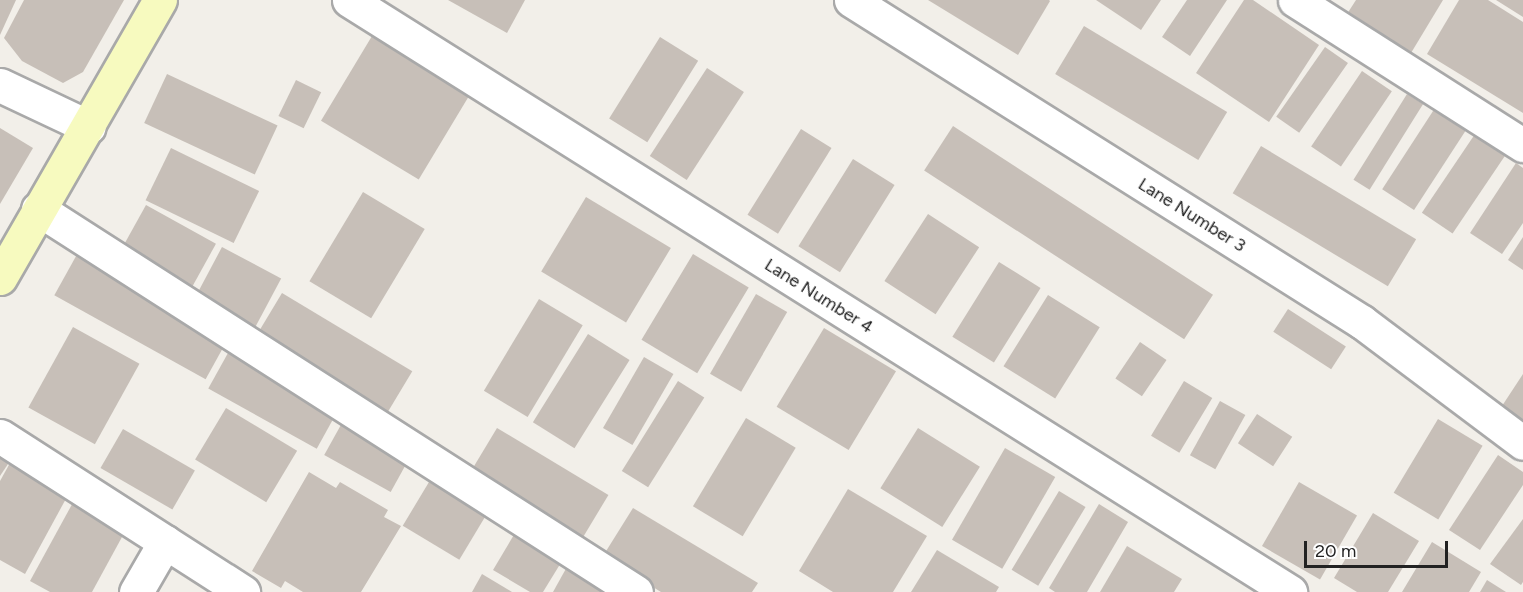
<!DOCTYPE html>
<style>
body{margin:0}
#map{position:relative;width:1523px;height:592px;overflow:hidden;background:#f2efe9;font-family:Figtree,sans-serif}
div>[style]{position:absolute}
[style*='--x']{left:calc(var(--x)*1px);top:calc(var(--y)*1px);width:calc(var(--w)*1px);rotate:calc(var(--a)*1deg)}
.building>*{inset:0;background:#c7bfb8;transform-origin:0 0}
.roads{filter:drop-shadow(2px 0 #a9a9a9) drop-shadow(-2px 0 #a9a9a9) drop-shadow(0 2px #a9a9a9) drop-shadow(0 -2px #a9a9a9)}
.street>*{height:33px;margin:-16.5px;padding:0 16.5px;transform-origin:16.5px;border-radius:16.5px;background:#fff}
.secondary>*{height:33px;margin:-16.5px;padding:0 16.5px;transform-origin:16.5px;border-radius:16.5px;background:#f7fabf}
span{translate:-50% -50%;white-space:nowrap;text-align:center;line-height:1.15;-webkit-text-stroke:6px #fff;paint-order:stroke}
.street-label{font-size:18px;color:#222}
.scale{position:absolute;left:1304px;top:541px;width:144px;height:27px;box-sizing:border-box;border:3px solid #222;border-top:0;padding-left:8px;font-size:18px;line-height:21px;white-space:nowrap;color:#222;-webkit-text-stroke:4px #fff;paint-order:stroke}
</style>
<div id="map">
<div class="building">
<i style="clip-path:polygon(0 0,16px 0,0 35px)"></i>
<i style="clip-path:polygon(24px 0,124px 0,83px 72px,63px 83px,22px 61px,4px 38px)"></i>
<i style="clip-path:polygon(448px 0,525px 0,507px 33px)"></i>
<i style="clip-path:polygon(928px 0,1049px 0,1050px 1px,1018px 55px)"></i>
<i style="clip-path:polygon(1096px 0,1161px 0,1141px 30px)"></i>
<i style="clip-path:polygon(1187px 0,1227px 0,1190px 56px,1162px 37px)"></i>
<i style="clip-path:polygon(1244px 0,1253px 0,1319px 45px,1269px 122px,1196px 73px)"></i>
<i style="clip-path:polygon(1356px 0,1443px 0,1411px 53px,1347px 14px)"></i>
<i style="clip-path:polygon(1459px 0,1488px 0,1523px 22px,1523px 113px,1427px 54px)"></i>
<i style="clip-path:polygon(1496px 0,1523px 0,1523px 17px)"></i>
<i style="left:1084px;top:26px;width:167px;height:56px;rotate:31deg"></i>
<i style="left:372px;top:36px;width:114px;height:99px;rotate:31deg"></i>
<i style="left:660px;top:37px;width:45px;height:96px;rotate:32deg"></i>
<i style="left:1325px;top:47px;width:28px;height:85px;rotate:35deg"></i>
<i style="left:707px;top:68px;width:44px;height:105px;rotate:33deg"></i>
<i style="left:1362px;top:71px;width:36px;height:91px;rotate:34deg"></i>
<i style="left:167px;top:74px;width:122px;height:54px;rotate:25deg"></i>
<i style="left:296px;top:80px;width:28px;height:40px;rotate:26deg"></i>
<i style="left:1407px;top:94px;width:19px;height:101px;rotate:32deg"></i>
<i style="left:1435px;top:108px;width:38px;height:97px;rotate:33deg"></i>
<i style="left:953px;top:126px;width:310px;height:53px;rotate:33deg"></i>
<i style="clip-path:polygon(0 128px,33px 148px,0 204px)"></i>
<i style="left:801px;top:129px;width:36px;height:101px;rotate:32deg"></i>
<i style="left:1475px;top:134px;width:37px;height:95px;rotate:34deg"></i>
<i style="left:1261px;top:146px;width:181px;height:55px;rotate:31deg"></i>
<i style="left:171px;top:148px;width:98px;height:58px;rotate:26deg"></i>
<i style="left:853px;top:159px;width:49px;height:103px;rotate:32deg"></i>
<i style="clip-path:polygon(1516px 163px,1523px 168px,1523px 223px,1502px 254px,1470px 233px)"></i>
<i style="left:363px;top:192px;width:72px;height:104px;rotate:31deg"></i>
<i style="left:586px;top:197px;width:99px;height:87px;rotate:31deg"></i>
<i style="left:146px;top:205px;width:80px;height:55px;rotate:29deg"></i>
<i style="left:928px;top:214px;width:61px;height:80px;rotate:33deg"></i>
<i style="clip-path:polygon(1523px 237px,1523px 270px,1508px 260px)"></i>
<i style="left:222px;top:247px;width:67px;height:60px;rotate:28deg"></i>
<i style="left:80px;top:249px;width:173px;height:53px;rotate:29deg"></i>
<i style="left:693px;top:254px;width:65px;height:100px;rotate:31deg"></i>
<i style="left:999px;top:262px;width:49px;height:88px;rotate:32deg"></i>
<i style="left:282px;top:293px;width:152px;height:54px;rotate:31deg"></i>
<i style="left:756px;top:294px;width:36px;height:92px;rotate:30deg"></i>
<i style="left:1048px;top:295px;width:61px;height:84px;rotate:32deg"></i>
<i style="left:539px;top:299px;width:51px;height:107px;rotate:31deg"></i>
<i style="left:1288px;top:309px;width:69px;height:27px;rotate:33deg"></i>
<i style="left:73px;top:327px;width:76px;height:92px;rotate:29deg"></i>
<i style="left:824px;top:328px;width:84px;height:92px;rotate:31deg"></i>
<i style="left:588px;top:334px;width:49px;height:104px;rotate:32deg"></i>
<i style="left:1140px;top:342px;width:32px;height:44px;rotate:34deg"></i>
<i style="left:233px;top:344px;width:124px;height:51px;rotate:29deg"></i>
<i style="left:644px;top:357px;width:34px;height:82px;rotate:30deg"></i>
<i style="clip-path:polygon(1523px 374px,1523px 424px,1500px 409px)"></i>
<i style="left:678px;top:381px;width:31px;height:106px;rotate:32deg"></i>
<i style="left:1184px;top:381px;width:33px;height:64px;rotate:31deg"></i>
<i style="left:1220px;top:401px;width:29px;height:62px;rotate:29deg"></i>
<i style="left:226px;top:408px;width:83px;height:60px;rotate:31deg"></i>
<i style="left:347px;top:414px;width:76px;height:47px;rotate:29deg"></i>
<i style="left:1257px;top:414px;width:42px;height:35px;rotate:33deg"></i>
<i style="left:746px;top:418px;width:58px;height:103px;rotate:31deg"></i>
<i style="left:1438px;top:419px;width:52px;height:86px;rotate:31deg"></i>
<i style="left:497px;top:428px;width:130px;height:52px;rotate:31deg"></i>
<i style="left:918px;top:428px;width:73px;height:71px;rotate:32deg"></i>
<i style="left:123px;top:429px;width:83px;height:45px;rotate:30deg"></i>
<i style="left:1005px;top:448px;width:58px;height:106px;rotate:30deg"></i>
<i style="clip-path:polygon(0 455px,10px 461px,0 476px)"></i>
<i style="clip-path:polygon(1498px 455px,1523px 472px,1523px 485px,1480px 550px,1449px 530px)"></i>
<i style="clip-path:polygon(10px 463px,68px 495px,25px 574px,0 560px,0 481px)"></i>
<i style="clip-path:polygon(309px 472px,336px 488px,340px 482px,388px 510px,384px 517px,401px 526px,361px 592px,303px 592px,285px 581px,281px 588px,252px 571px)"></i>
<i style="left:429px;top:482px;width:66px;height:51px;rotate:31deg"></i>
<i style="left:1299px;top:482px;width:67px;height:74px;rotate:30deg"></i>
<i style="clip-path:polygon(848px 489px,927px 536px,893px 592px,833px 592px,799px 571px)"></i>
<i style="left:1059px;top:491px;width:31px;height:92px;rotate:31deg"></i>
<i style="clip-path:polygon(76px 497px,128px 526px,92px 592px,50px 592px,30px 581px)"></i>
<i style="clip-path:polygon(1099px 504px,1128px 522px,1087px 592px,1055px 592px,1049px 588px)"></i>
<i style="clip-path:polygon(633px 508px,758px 583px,752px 592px,661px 592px,603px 556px)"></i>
<i style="clip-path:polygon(1373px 513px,1419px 541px,1388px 592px,1357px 592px,1334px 578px)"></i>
<i style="clip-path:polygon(1523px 519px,1523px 582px,1521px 585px,1490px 564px)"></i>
<i style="clip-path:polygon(515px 533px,562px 561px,543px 592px,530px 592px,493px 570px)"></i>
<i style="clip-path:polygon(1432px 542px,1481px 572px,1469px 592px,1402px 592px)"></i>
<i style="clip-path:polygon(1127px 546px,1182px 579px,1174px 592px,1100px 592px)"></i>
<i style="clip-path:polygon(937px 550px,999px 587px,996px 592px,911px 592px)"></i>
<i style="clip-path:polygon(568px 565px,613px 592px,553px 592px)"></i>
<i style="clip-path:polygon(482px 574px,512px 592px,472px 592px)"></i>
<i style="clip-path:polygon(1487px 580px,1506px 592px,1480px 592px)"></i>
</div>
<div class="roads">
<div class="street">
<i style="--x:349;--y:0;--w:1112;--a:32.17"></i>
<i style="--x:851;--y:0;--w:604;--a:32.22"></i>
<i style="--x:1362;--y:322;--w:201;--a:36.9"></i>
<i style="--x:1295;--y:0;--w:270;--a:32.5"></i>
<i style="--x:0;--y:85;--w:98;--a:25.3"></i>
<i style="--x:38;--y:209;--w:710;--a:32.64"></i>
<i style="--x:0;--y:436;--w:289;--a:32.7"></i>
<i style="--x:136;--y:592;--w:58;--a:-59.9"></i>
</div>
<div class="secondary">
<i style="--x:0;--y:278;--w:321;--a:-60.1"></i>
</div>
</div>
<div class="street-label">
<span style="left:1192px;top:215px;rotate:32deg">Lane Number 3</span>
<span style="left:819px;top:296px;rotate:32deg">Lane Number 4</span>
</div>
<div class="scale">20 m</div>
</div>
